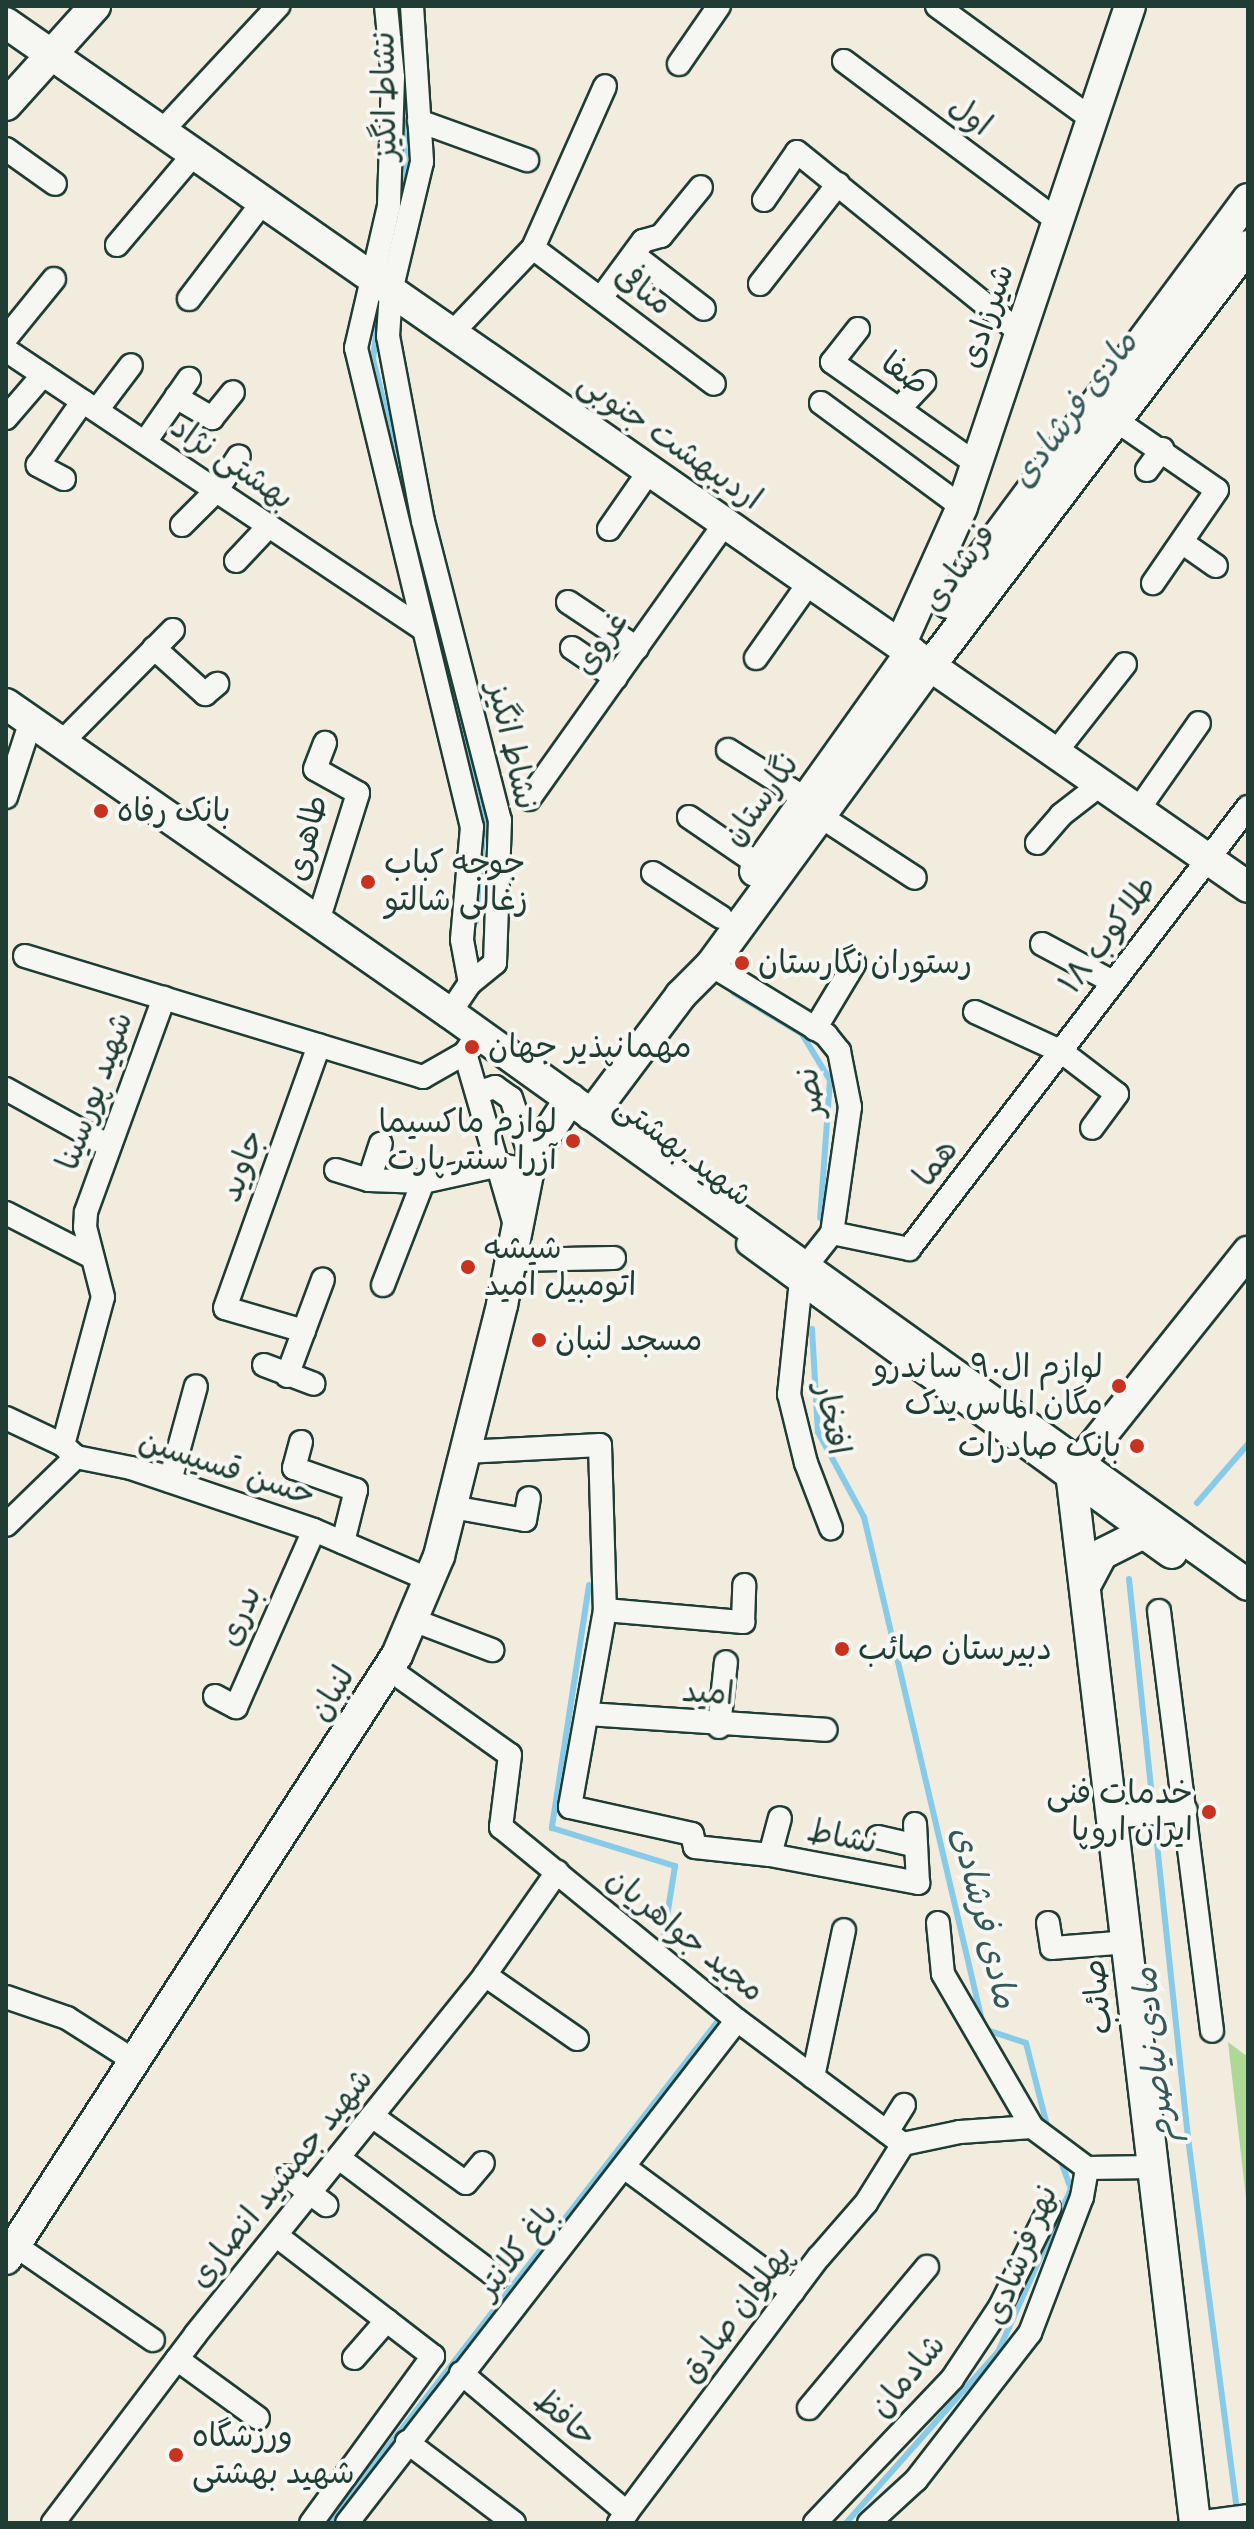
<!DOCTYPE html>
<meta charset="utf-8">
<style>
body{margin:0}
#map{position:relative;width:1254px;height:2529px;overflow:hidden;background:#f2ecdf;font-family:Caveat,"Playpen Sans Arabic",sans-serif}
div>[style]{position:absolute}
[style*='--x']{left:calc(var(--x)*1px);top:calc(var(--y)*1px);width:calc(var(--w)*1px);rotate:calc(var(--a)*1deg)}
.green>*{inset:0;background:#add896}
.stream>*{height:6px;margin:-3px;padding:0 3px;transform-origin:3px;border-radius:3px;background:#87cbe8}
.roads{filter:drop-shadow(2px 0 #1f3d34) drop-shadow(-2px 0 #1f3d34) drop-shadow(0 2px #1f3d34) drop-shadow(0 -2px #1f3d34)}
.street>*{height:22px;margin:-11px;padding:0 11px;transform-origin:11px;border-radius:11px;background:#f6f6f2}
.secondary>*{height:30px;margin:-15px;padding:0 15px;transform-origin:15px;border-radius:15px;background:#f6f6f2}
.dots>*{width:22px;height:22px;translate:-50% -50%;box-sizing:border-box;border:4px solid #f6f6f2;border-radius:50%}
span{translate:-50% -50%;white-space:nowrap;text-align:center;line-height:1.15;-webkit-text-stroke:8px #f6f6f2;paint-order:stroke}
.street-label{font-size:32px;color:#1f3d34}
.poi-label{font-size:32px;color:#1f3d34}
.left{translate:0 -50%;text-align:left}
.right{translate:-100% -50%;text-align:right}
.water-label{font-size:34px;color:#345958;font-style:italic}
.frame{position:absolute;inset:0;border:8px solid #1f3d34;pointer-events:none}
</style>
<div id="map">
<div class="green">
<i style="clip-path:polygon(1228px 2042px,1248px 2057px,1248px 2215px)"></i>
</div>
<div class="stream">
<i style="--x:399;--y:6;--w:18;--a:77"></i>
<i style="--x:399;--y:200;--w:30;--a:-78"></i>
<i style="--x:405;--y:171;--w:123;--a:-90.5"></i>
<i style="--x:381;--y:296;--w:64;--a:97.2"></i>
<i style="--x:373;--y:359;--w:145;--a:76.1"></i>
<i style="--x:446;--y:655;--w:162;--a:76"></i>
<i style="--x:485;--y:812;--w:110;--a:94.7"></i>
<i style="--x:734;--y:993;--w:79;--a:31.1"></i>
<i style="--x:802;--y:1034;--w:54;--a:58.7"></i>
<i style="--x:830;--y:1080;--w:138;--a:94.1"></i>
<i style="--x:812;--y:1329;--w:103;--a:86.7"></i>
<i style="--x:818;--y:1432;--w:97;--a:61.6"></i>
<i style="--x:864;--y:1517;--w:526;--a:76.81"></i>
<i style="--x:984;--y:2029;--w:44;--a:18.4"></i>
<i style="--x:1026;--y:2043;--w:89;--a:75.7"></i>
<i style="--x:1197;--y:1503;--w:78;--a:-49.2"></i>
<i style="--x:1129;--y:1579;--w:562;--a:83.97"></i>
<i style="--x:1188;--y:2138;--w:377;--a:82.5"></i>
<i style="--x:589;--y:1585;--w:246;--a:98.7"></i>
<i style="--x:552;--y:1828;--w:129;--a:17.2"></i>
<i style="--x:675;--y:1866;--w:77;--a:99"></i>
<i style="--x:329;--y:2523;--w:634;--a:-52.24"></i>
<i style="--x:846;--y:2523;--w:229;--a:-48.4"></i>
<i style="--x:998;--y:2352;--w:179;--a:-65.9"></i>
<i style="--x:1071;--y:2189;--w:37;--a:-110"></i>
</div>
<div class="roads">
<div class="street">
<i style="--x:386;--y:6;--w:71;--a:84.4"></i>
<i style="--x:393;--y:77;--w:129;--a:91.8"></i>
<i style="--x:389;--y:206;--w:146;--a:103.1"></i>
<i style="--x:356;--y:348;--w:493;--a:76.4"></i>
<i style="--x:472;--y:827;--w:113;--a:95.1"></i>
<i style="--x:462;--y:940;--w:44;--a:79.5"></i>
<i style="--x:412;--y:6;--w:156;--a:86.3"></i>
<i style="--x:422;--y:162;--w:133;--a:103.5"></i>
<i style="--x:391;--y:291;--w:45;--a:93.8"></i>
<i style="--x:388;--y:336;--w:188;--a:79.3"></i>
<i style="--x:423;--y:521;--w:309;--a:75.6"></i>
<i style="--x:500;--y:820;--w:143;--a:92"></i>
<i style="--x:495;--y:963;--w:32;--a:141"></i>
<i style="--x:470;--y:983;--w:36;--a:124"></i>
<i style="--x:937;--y:6;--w:192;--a:36.1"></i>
<i style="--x:844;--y:61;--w:269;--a:36.8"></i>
<i style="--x:679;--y:64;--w:70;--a:-55.4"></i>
<i style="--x:419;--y:121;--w:115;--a:19.9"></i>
<i style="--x:162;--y:131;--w:171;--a:-47.1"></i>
<i style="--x:6;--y:149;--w:60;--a:35.5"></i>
<i style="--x:764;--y:200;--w:58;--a:-55.5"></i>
<i style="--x:797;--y:152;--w:284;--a:39"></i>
<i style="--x:117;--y:245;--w:119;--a:-49.8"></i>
<i style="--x:533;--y:248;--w:226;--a:36.9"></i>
<i style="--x:634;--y:255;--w:88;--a:37.6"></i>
<i style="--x:760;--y:284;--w:127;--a:-52"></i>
<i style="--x:601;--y:298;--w:71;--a:-53.6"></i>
<i style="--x:643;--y:241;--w:19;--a:-16"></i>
<i style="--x:661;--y:236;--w:63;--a:-50.8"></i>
<i style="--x:189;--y:299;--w:122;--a:-52.7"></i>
<i style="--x:858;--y:329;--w:42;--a:128.2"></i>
<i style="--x:832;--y:362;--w:175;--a:35.2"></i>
<i style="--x:452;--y:333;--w:117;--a:-46.4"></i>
<i style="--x:533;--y:248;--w:177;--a:-66"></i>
<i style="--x:6;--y:338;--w:76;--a:-50.9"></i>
<i style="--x:6;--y:350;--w:502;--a:33.79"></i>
<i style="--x:176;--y:397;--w:42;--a:30.3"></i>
<i style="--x:212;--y:418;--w:33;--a:-51"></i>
<i style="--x:821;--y:403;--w:175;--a:36.4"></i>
<i style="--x:899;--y:409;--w:37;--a:-47"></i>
<i style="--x:97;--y:410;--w:56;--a:-52.9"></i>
<i style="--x:6;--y:418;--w:57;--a:-49.3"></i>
<i style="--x:1117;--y:421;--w:121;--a:34.6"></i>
<i style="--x:1217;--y:490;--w:113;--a:124.5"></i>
<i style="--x:145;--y:442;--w:77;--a:-55.1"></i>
<i style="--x:1147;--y:470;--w:26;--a:-54"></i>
<i style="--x:64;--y:479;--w:30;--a:-152"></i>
<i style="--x:38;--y:465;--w:78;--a:-54.9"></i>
<i style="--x:182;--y:525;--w:49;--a:-45"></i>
<i style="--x:217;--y:490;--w:40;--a:-57.1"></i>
<i style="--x:609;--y:529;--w:72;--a:-55.2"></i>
<i style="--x:1183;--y:543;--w:40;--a:34.9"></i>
<i style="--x:236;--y:561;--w:48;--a:-46.7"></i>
<i style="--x:568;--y:602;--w:83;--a:33.7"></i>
<i style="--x:154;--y:648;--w:69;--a:42"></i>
<i style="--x:205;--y:694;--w:16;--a:-40"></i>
<i style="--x:572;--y:648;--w:53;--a:34.3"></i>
<i style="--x:756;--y:658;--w:92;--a:-54.8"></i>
<i style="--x:61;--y:743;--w:159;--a:-45.3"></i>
<i style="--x:728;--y:750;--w:92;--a:32.1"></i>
<i style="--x:1055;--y:753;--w:113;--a:-51.8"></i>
<i style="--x:6;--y:797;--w:80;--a:-71.8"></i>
<i style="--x:529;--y:799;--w:339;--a:-54.6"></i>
<i style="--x:1138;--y:810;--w:106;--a:-55"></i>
<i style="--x:820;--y:816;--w:113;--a:33.1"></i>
<i style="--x:689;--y:817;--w:85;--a:34.4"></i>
<i style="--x:1037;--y:843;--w:37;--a:-49"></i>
<i style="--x:1061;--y:815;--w:51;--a:-37.8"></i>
<i style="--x:653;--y:873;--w:81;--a:32.9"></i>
<i style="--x:318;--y:921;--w:134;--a:-72.6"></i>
<i style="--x:358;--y:793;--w:49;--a:-150.8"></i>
<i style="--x:315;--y:769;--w:28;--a:-69"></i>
<i style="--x:1042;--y:944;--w:78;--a:28.2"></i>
<i style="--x:25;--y:956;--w:416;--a:16.9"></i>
<i style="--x:423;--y:1077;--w:48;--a:-29.7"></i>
<i style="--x:465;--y:1053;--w:23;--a:-56"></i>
<i style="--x:711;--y:965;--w:135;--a:31.3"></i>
<i style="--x:826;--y:1035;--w:21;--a:51"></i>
<i style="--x:839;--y:1051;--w:57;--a:78.9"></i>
<i style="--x:850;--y:1107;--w:127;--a:98.1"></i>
<i style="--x:832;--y:1233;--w:48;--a:128.3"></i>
<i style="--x:802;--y:1271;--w:124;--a:96"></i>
<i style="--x:789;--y:1394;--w:71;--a:76.2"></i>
<i style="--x:806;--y:1463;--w:70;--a:69"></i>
<i style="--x:975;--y:1012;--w:96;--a:24.7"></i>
<i style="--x:1062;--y:1052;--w:69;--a:37.4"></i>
<i style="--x:1117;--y:1094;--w:42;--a:126.3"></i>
<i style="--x:815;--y:1029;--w:76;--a:-59"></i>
<i style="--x:465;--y:1053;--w:179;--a:73.8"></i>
<i style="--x:6;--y:1089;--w:118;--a:29"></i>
<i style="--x:479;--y:1092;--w:17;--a:-17"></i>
<i style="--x:495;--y:1087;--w:19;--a:35"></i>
<i style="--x:511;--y:1098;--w:64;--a:71.8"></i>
<i style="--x:336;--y:1170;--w:34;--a:17"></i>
<i style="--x:369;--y:1180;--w:54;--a:2.1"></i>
<i style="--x:423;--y:1182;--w:79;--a:-12.4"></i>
<i style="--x:500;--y:1165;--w:29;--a:10"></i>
<i style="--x:369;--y:1180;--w:38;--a:-72"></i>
<i style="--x:6;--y:1213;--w:97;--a:27.1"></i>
<i style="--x:832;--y:1233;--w:79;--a:11.7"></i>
<i style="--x:909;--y:1249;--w:557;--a:-52.51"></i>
<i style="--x:748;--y:1244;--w:490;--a:36.1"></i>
<i style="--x:512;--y:1260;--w:102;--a:-1.1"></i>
<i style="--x:383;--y:1285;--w:110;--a:-68.8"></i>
<i style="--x:304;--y:1331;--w:82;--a:-163.8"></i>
<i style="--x:225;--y:1308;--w:279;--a:-70.3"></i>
<i style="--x:264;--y:1365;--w:53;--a:20.8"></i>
<i style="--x:287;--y:1376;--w:103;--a:-69.6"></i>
<i style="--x:6;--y:1418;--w:63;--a:25.3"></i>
<i style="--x:63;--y:1445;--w:18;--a:43"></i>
<i style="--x:76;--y:1457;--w:56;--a:11.3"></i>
<i style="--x:131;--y:1468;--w:193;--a:18.7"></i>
<i style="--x:314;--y:1530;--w:126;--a:23.3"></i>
<i style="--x:301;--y:1442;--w:27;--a:105"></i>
<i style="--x:294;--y:1468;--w:66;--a:19.5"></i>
<i style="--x:356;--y:1490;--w:54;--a:104"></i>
<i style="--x:63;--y:1445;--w:153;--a:-74.9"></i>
<i style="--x:103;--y:1297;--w:72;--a:-104.4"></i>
<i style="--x:85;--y:1227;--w:15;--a:-86"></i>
<i style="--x:86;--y:1212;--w:228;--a:-70"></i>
<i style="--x:465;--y:1452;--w:135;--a:-3"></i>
<i style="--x:600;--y:1445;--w:165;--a:88.3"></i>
<i style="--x:605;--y:1610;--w:200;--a:100.1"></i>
<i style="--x:570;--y:1807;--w:125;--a:12.5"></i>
<i style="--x:692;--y:1834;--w:13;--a:77"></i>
<i style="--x:695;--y:1847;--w:75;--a:6.1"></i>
<i style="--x:770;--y:1855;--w:151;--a:10.7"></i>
<i style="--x:918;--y:1883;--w:59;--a:-92.9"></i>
<i style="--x:170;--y:1481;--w:98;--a:-74.7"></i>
<i style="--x:452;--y:1507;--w:74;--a:10.1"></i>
<i style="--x:525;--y:1520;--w:22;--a:-80"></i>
<i style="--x:6;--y:1525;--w:98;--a:-44.2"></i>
<i style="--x:605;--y:1610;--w:139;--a:5"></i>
<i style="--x:743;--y:1622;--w:37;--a:-88"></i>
<i style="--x:1159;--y:1611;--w:423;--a:82.8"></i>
<i style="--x:413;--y:1620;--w:85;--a:20.8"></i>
<i style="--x:389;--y:1669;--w:148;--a:35.4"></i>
<i style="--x:510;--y:1755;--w:73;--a:97.1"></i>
<i style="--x:501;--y:1827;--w:305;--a:39.3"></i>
<i style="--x:737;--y:2020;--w:207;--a:36.8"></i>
<i style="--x:903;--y:2144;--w:58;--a:-11.9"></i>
<i style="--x:960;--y:2132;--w:72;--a:-4"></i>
<i style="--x:215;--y:1696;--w:24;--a:28"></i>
<i style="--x:236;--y:1707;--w:193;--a:-66.2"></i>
<i style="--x:587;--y:1714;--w:239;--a:3.8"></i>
<i style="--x:719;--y:1727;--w:65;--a:-83.9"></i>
<i style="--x:1113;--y:1817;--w:73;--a:-5.5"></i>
<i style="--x:878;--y:1837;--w:39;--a:13"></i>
<i style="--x:770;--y:1855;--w:38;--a:-75"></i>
<i style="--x:938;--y:1923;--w:51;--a:84.4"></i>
<i style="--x:943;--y:1974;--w:177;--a:59.8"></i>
<i style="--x:1032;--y:2127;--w:69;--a:36.7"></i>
<i style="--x:1048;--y:1923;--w:25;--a:81"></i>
<i style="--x:1052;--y:1948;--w:76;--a:-4.5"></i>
<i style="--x:485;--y:1975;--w:112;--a:34.8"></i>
<i style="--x:6;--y:1997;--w:65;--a:19"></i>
<i style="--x:67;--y:2018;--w:82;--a:32.5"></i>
<i style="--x:813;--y:2077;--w:150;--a:-78.1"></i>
<i style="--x:372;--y:2116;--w:115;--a:35.5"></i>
<i style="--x:466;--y:2183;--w:26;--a:-50"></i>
<i style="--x:887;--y:2132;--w:32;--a:-58"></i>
<i style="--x:339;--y:2158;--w:198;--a:37"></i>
<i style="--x:624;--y:2167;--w:210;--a:36.5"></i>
<i style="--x:1087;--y:2168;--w:66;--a:-0.9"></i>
<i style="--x:287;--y:2176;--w:49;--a:36.6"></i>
<i style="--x:277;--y:2236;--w:197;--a:37.6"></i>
<i style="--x:433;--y:2356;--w:207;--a:126.1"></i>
<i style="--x:16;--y:2246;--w:166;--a:34.5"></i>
<i style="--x:354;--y:2358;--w:50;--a:-49"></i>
<i style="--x:177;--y:2359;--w:100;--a:36.1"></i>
<i style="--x:461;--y:2373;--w:217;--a:40.1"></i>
<i style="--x:809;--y:2408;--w:184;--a:-50.1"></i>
<i style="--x:407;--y:2442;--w:134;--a:37.1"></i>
<i style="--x:53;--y:2523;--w:236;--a:-52.9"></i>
<i style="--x:195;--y:2335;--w:462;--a:-51.1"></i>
<i style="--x:485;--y:1975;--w:126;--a:-55"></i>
<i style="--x:347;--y:2523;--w:636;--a:-52.21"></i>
<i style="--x:619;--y:2523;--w:333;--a:-53.1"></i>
<i style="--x:819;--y:2257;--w:72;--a:-49"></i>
<i style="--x:866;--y:2203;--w:70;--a:-57.9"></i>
<i style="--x:815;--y:2523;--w:199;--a:-46.4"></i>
<i style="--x:952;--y:2379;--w:87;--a:-56.3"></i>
<i style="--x:1000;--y:2307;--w:110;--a:-63.4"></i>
<i style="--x:869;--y:2523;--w:64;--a:-42.5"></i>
<i style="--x:916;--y:2480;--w:186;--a:-52.2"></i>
<i style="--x:1030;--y:2333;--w:146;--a:-69.1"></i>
<i style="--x:1082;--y:2197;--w:29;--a:-80"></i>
<i style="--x:1196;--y:2523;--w:52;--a:-7.7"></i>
</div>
<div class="secondary">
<i style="--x:6;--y:23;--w:1513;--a:34.82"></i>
<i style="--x:6;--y:105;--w:133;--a:-48"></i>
<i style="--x:948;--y:603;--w:503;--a:-53.4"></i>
<i style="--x:900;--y:645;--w:151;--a:-65.8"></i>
<i style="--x:962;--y:507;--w:528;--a:-71.46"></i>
<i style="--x:6;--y:704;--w:541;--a:34.84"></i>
<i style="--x:450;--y:1013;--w:982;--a:35.63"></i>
<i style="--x:755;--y:871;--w:269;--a:-54.5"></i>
<i style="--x:591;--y:1115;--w:150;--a:-53.1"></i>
<i style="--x:681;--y:995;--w:42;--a:-45"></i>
<i style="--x:711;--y:965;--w:371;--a:-53.8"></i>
<i style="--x:930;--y:666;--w:527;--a:-52.87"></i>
<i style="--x:1085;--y:1586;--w:36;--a:-62"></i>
<i style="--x:1102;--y:1554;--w:47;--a:-26.6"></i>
<i style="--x:1144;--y:1533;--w:34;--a:36"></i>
<i style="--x:6;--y:2259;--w:720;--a:-57.08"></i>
<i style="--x:397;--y:1655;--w:108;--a:-67"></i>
<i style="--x:439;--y:1556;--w:259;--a:-75.9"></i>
<i style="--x:502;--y:1305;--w:149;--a:-78.8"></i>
<i style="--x:531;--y:1159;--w:72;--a:-57"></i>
<i style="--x:1195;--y:2523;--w:1050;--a:-96.73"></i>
<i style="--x:1072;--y:1480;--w:16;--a:-68"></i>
<i style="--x:1078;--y:1465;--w:273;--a:-51.4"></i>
</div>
</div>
<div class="dots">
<i style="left:101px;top:811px;background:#c8321e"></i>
<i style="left:368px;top:882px;background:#c8321e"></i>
<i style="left:742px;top:963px;background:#c8321e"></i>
<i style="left:472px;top:1047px;background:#c8321e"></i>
<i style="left:573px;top:1141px;background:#c8321e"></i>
<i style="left:468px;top:1267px;background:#c8321e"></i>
<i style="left:539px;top:1340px;background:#c8321e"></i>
<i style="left:1119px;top:1386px;background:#c8321e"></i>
<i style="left:1137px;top:1446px;background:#c8321e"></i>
<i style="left:842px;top:1649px;background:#c8321e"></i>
<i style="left:1209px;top:1812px;background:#c8321e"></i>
<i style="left:176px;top:2455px;background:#c8321e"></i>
</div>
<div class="street-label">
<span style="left:385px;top:96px;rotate:-91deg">نشاط انگیز</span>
<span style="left:970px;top:116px;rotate:37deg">اول</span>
<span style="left:643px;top:290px;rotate:37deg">منافی</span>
<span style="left:987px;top:316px;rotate:-71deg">شیرزادی</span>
<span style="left:905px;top:374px;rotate:35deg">صفا</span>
<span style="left:670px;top:441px;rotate:35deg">اردیبهشت جنوبی</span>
<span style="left:232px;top:463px;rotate:34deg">بهشتی نژاد</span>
<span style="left:959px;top:568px;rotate:-53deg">فرشادی</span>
<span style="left:601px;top:643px;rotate:-55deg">غروی</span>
<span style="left:512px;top:746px;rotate:77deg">نشاط انگیز</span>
<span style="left:761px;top:800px;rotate:-54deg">نگارستان</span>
<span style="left:307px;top:838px;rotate:-76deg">طاهری</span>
<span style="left:1108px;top:935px;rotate:-53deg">طلاکوب ۱۸</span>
<span style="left:95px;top:1091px;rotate:-70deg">شهید پورسینا</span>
<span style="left:810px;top:1093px;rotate:-97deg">نصر</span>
<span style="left:683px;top:1151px;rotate:37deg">شهید بهشتی</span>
<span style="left:936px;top:1163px;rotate:-52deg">هما</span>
<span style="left:242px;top:1166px;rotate:-70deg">جاوید</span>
<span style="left:832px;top:1419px;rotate:79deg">افتخار</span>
<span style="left:227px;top:1468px;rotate:18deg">حسن قسیسین</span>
<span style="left:240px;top:1616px;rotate:-66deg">بدری</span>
<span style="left:708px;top:1693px;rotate:4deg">امید</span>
<span style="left:332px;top:1694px;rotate:-59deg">لنبان</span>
<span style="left:842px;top:1837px;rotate:11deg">نشاط</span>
<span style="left:685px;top:1935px;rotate:39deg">مجید جواهریان</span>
<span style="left:1098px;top:1997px;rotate:-96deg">صائب</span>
<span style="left:281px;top:2178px;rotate:-51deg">شهید جمشید انصاری</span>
<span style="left:517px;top:2251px;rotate:-52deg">باغ کلانتر</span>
<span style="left:1021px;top:2255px;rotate:-68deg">نهر فرشادی</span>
<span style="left:736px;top:2314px;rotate:-53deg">پهلوان صادق</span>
<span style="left:908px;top:2376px;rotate:-50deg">شادمان</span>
<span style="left:565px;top:2418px;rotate:40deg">حافظ</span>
</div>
<div class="poi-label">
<span class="left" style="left:117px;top:811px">بانک رفاه</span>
<span class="left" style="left:384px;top:882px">جوجه کباب<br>زغالی شالتو</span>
<span class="left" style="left:758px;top:963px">رستوران نگارستان</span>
<span class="left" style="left:488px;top:1047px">مهمانپذیر جهان</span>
<span class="right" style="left:557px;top:1141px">لوازم ماکسیما<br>آزرا سنتر پارت</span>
<span class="left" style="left:484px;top:1267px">شیشه<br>اتومبیل امید</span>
<span class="left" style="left:555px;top:1340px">مسجد لنبان</span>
<span class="right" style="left:1103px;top:1386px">لوازم ال۹۰ ساندرو<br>مگان الماس یدک</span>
<span class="right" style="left:1121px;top:1446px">بانک صادرات</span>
<span class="left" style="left:858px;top:1649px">دبیرستان صائب</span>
<span class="right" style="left:1193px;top:1812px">خدمات فنی<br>ایران اروپا</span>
<span class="left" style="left:192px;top:2455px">ورزشگاه<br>شهید بهشتی</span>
</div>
<div class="water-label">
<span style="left:1073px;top:409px;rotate:-53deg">مادی فرشادی</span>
<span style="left:985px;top:1917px;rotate:76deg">مادی فرشادی</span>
<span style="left:1153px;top:2055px;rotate:-96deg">مادی نیاصرم</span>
</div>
<div class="frame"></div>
</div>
